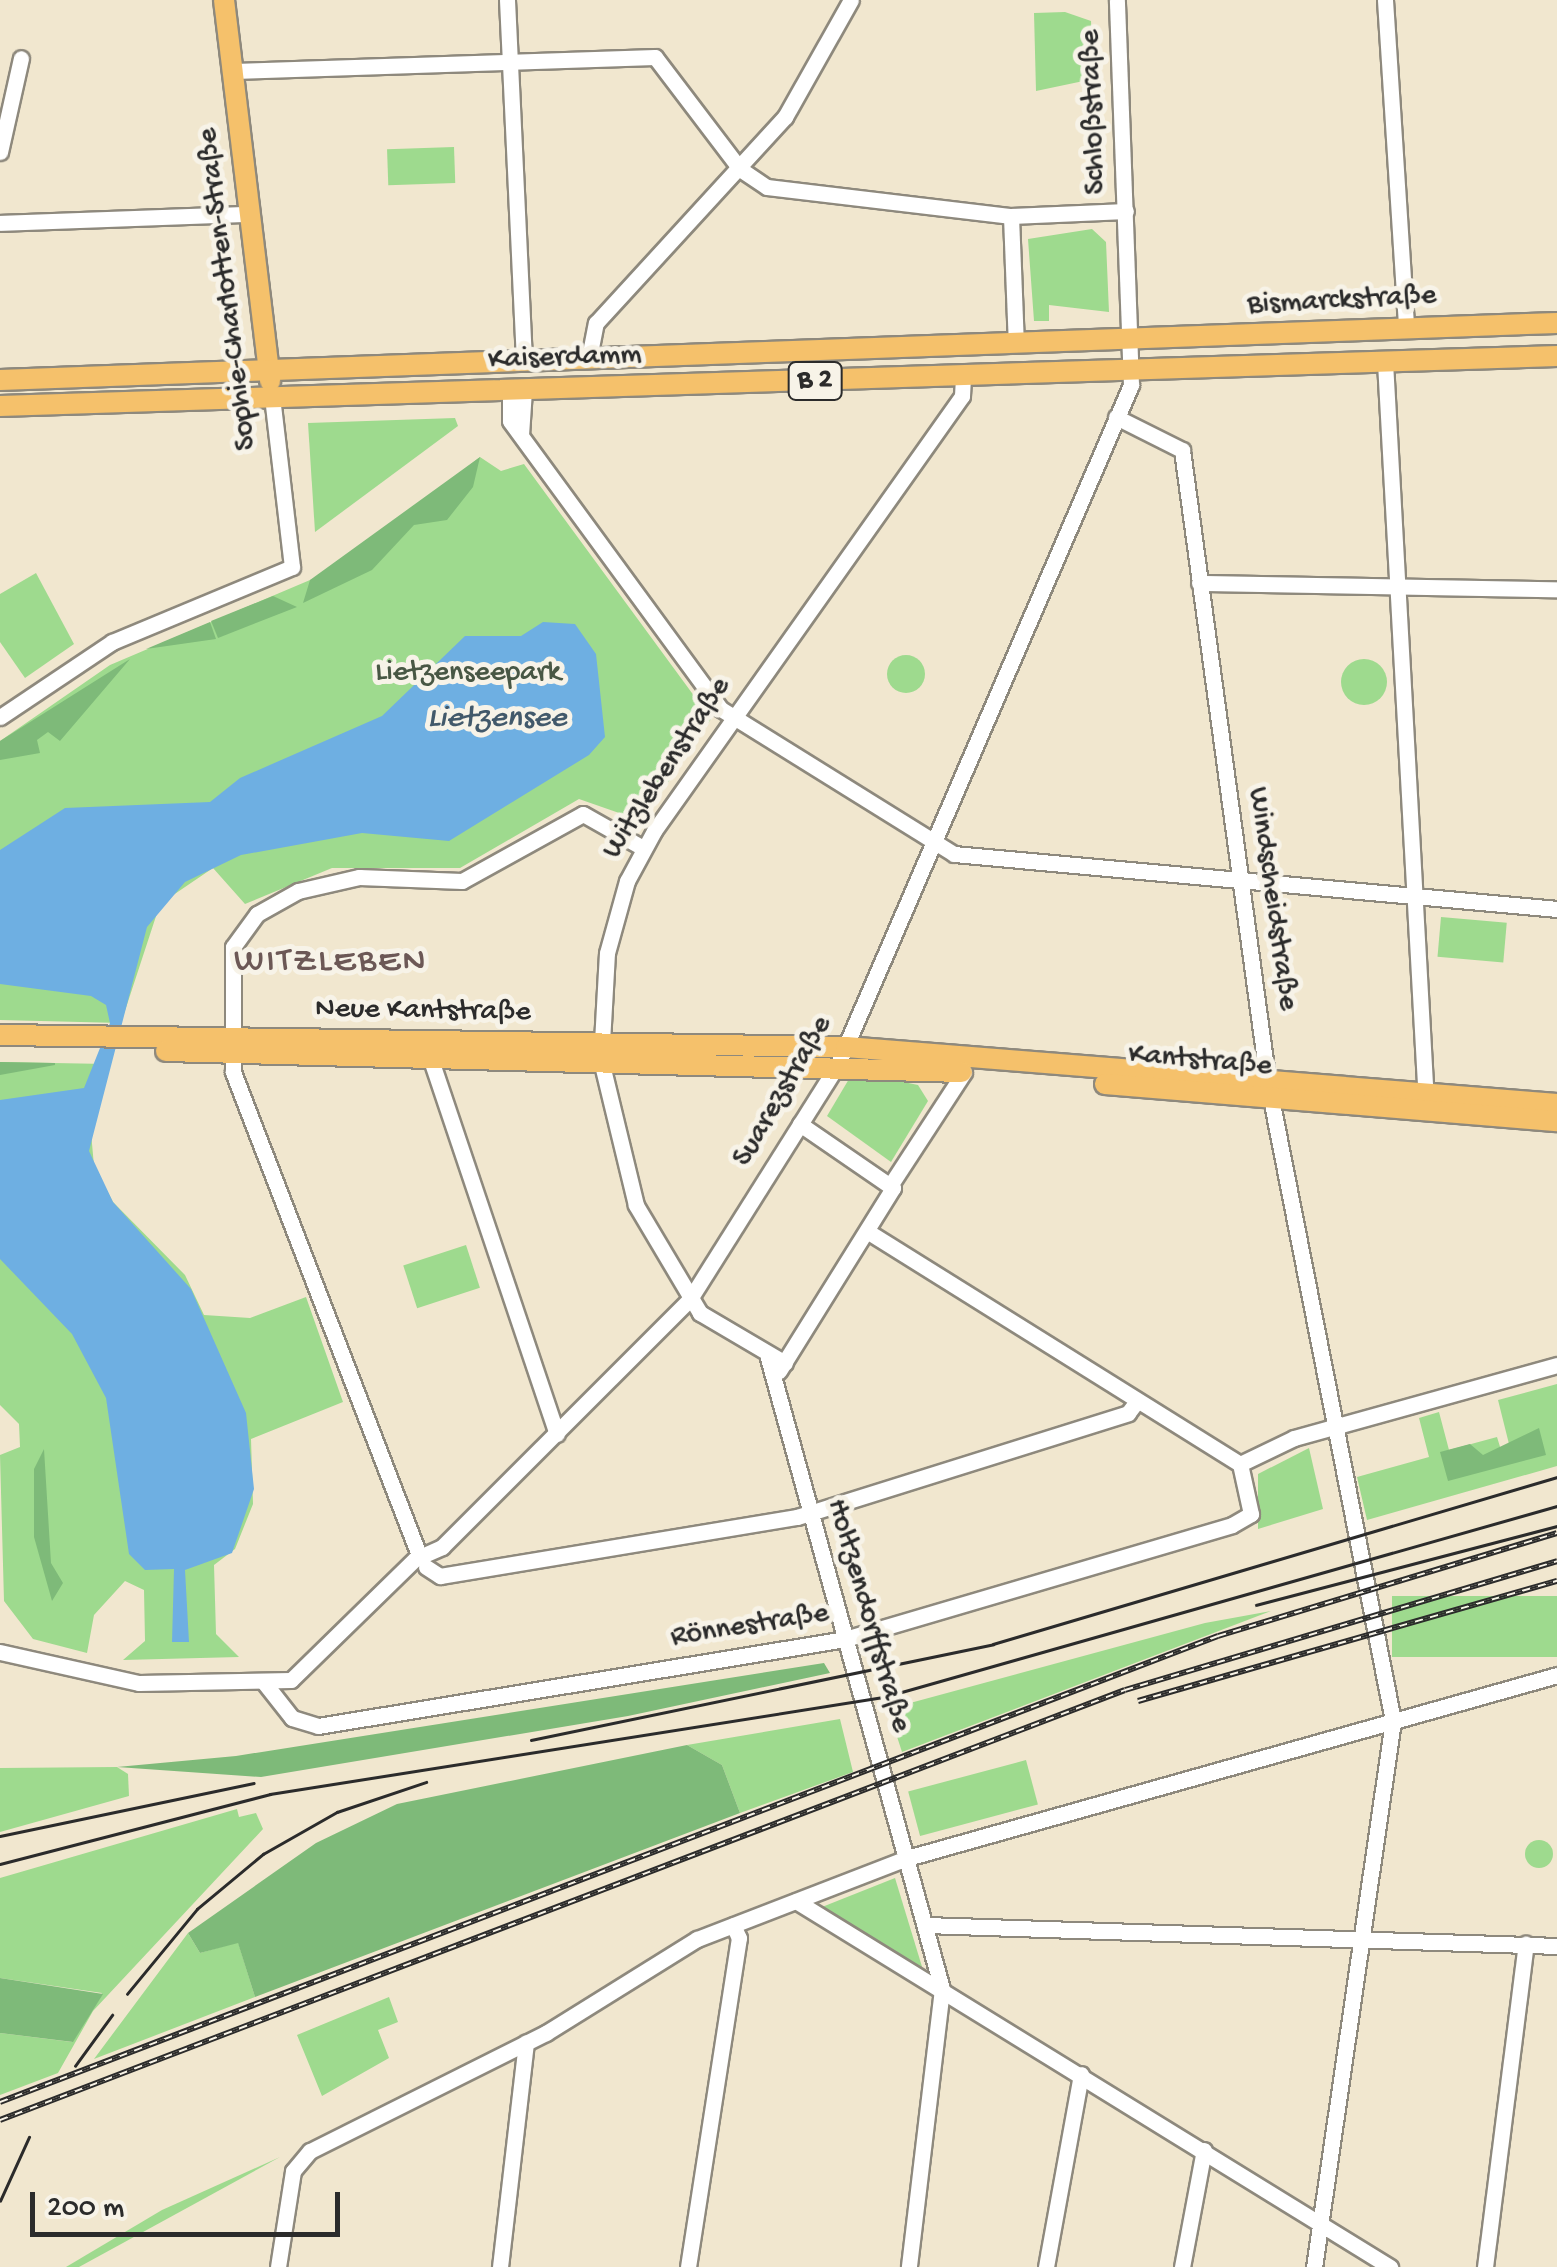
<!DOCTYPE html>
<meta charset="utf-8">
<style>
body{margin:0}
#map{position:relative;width:1557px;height:2267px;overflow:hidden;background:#f1e7cf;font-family:"Gochi Hand",sans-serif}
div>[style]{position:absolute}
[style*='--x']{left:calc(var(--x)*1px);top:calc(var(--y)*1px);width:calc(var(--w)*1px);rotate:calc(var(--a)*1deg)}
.green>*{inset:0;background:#9eda8e;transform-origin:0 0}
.round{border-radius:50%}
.forest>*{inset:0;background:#7eba79}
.water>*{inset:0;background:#6eafe2}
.roads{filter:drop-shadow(2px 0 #8e897d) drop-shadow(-2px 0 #8e897d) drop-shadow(0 2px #8e897d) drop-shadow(0 -2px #8e897d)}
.minor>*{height:15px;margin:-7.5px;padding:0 7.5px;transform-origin:7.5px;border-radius:7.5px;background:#fff}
.major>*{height:20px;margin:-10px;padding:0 10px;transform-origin:10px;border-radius:10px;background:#f5c16b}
.tram>*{height:2.5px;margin:-1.25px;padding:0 1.25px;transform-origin:1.25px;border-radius:1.25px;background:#2b2b2b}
.rail>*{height:6px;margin-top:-3px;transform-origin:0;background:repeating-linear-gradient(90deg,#f7f3e8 0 8px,#2b2b2b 0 16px);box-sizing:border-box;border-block:2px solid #2b2b2b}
span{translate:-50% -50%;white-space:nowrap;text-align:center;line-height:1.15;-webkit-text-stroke:10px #f7f3e8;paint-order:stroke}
.shield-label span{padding:2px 8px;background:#f7f3e8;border:2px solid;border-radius:8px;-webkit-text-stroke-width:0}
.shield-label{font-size:28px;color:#2b2b2b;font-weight:700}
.street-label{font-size:30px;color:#2b2b2b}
.park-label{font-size:30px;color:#485744}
.water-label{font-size:32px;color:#42596b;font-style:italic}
.quarter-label{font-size:35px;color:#6c5856;letter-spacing:2.5px}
.scale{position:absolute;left:30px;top:2192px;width:310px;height:45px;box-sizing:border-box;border:5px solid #2b2b2b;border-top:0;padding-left:12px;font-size:30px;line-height:35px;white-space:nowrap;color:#2b2b2b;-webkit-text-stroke:8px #f7f3e8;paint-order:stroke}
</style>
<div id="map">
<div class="green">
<i style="clip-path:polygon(1065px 12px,1091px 21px,1093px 79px,1036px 91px,1034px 13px)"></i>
<i style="left:454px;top:147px;width:36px;height:67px;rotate:88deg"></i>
<i style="clip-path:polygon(1092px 229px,1106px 242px,1109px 312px,1049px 305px,1049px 321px,1034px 321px,1028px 239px)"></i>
<i style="clip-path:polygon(455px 418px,458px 426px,315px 532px,308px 423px)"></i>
<i style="clip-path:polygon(480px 457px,501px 471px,524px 464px,711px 719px,642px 821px,579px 799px,460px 868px,332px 868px,245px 904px,213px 868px,160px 904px,121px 1023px,0 1020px,0 741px,110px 665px,336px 569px)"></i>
<i style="clip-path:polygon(36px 573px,74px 644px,25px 678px,0 642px,0 594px)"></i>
<i class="round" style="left:887px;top:655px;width:38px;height:38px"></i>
<i class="round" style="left:1341px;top:659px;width:46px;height:46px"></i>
<i style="left:1441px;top:917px;width:66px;height:40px;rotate:5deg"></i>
<i style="clip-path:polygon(0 1062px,107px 1064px,90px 1121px,94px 1166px,113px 1202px,185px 1275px,204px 1315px,250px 1318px,306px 1297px,343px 1402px,251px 1439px,253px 1504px,235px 1549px,214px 1565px,216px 1634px,239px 1657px,123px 1660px,145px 1641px,144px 1590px,125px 1581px,94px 1615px,87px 1653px,33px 1639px,4px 1601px,0 1455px,20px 1447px,19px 1424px,0 1405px)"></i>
<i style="clip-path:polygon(884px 1078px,918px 1085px,928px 1101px,891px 1162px,827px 1116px,849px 1079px)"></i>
<i style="left:466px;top:1245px;width:45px;height:66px;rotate:72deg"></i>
<i style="clip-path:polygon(1557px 1384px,1557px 1466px,1367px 1520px,1357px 1477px,1429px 1457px,1419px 1418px,1439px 1412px,1449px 1450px,1497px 1437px,1501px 1450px,1510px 1448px,1498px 1400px)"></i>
<i style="clip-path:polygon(1309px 1448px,1323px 1509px,1258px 1529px,1258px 1474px)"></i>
<i style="left:1557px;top:1596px;width:61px;height:165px;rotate:90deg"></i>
<i style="clip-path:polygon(1271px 1611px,902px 1752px,888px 1709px,1205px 1623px)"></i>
<i style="clip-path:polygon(840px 1719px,853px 1772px,740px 1813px,722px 1765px,687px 1745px)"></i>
<i style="left:1026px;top:1760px;width:46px;height:122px;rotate:75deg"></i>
<i style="clip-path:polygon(117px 1767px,128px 1774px,129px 1796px,0 1832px,0 1768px)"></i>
<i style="clip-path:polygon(237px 1809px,239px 1817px,256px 1813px,263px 1829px,93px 2011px,58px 2073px,0 2095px,0 2033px,72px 2042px,102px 1993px,0 1978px,0 1878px)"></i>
<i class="round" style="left:1525px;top:1840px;width:28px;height:28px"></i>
<i style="clip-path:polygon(895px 1878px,923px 1970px,822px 1907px)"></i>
<i style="clip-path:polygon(188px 1933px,200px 1953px,238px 1942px,255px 1997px,94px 2059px)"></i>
<i style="clip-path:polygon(389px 1997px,398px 2022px,378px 2030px,389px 2058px,322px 2096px,297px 2035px)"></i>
<i style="clip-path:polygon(280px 2157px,79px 2267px,66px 2267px,162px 2210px)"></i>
</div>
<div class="forest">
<i style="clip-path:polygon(480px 457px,473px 487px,447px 520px,414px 525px,372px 570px,303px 603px,310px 580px)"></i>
<i style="clip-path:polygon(273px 596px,297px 607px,218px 638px,211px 621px)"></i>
<i style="clip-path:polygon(210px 622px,216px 639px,146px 649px)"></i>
<i style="clip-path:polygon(130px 659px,60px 741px,48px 732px,37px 740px,40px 753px,0 760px,0 741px)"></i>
<i style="clip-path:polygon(0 1062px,55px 1063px,55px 1065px,0 1075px)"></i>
<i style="clip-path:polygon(1539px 1428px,1546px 1455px,1448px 1481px,1440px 1452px,1470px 1444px,1483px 1455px)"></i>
<i style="clip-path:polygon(44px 1449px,51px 1563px,63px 1583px,52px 1601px,34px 1537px,34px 1469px)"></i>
<i style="clip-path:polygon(824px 1663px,830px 1673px,628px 1716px,261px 1777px,117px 1767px,236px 1756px)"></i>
<i style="clip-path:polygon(687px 1745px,722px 1765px,740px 1813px,255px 1997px,238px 1943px,200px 1953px,188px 1933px,316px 1843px,397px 1804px)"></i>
<i style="clip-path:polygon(0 1978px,103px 1994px,73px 2042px,0 2033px)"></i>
</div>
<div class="water">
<i style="clip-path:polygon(543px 622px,575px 624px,596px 654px,605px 737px,589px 755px,449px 841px,362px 833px,241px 855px,185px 882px,147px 927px,89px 1151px,113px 1202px,191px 1289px,246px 1413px,254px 1489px,232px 1553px,185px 1570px,189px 1642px,172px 1642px,174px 1569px,145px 1570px,129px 1554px,106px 1398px,72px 1334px,0 1259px,0 1100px,84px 1088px,110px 1023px,106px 1005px,91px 996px,0 984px,0 850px,65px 808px,210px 802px,240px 778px,382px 716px,465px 636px,521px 636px)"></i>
</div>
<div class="roads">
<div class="minor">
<i style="--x:507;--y:0;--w:361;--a:87.3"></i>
<i style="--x:1385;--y:0;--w:330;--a:86.3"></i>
<i style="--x:234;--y:71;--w:421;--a:-1.9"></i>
<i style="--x:655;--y:57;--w:141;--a:52.8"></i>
<i style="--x:740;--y:169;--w:32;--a:34"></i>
<i style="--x:767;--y:187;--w:246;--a:6.8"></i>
<i style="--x:1011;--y:216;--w:115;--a:-2.5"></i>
<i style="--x:0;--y:152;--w:96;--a:-77.4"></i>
<i style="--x:1011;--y:216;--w:128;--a:87.8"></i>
<i style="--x:0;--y:223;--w:250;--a:-2.1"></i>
<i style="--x:589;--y:358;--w:36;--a:-79"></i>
<i style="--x:596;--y:323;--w:280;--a:-47.5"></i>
<i style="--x:785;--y:117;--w:134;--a:-60.6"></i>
<i style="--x:1385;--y:362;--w:741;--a:86.83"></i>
<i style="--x:510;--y:390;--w:31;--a:90"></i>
<i style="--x:510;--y:421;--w:357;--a:53.8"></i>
<i style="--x:721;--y:709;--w:274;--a:31.9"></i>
<i style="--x:954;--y:854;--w:606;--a:5.21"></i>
<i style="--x:1116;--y:417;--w:74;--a:26.6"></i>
<i style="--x:1182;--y:450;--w:639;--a:82.26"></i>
<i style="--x:1268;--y:1083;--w:650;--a:78.91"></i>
<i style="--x:1393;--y:1721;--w:552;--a:98.23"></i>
<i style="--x:521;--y:435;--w:45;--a:-86.2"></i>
<i style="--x:1199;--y:583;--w:358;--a:1"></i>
<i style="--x:0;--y:717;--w:135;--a:-33.8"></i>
<i style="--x:112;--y:642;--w:195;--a:-22.6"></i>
<i style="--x:292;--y:567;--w:170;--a:-96.7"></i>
<i style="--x:428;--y:1051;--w:404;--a:71.4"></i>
<i style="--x:893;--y:1181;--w:130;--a:-56.9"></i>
<i style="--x:867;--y:1231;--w:440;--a:32"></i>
<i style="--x:767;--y:1354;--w:659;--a:74.59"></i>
<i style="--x:942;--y:1989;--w:280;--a:96.8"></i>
<i style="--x:785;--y:1363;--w:99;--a:-149.5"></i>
<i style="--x:700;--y:1313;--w:126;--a:-120.7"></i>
<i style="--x:636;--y:1205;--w:149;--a:-103.6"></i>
<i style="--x:601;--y:1060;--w:107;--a:-86.8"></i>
<i style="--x:607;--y:953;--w:75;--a:-74.5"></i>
<i style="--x:627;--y:881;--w:57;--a:-61.6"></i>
<i style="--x:654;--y:831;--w:533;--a:-54.7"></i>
<i style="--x:962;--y:396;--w:19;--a:-87"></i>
<i style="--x:779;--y:1371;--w:216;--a:-58.1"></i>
<i style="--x:893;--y:1188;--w:113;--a:-145.5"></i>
<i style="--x:419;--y:1555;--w:518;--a:-111.06"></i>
<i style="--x:233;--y:1072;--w:125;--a:-90"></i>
<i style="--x:233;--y:947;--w:41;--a:-54"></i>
<i style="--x:257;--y:914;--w:47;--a:-29.3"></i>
<i style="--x:298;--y:891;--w:63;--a:-12.9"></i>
<i style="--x:359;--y:877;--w:103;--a:2.2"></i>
<i style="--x:462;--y:881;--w:138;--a:-29"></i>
<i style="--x:583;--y:814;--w:69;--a:29.5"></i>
<i style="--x:426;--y:1567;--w:17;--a:33"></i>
<i style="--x:440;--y:1576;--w:362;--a:-9.4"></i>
<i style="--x:797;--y:1517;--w:347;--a:-17.4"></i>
<i style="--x:1128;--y:1413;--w:15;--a:-53"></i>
<i style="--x:0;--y:1652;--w:142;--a:12.6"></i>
<i style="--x:139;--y:1683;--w:152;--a:-1.1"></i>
<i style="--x:291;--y:1680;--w:173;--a:-44.3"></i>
<i style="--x:415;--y:1559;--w:30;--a:-24"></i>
<i style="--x:442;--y:1547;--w:351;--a:-45"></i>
<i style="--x:690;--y:1299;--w:278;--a:-57.8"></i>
<i style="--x:838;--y:1064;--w:740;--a:-66.66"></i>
<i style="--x:1131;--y:385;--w:385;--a:-92.1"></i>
<i style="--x:263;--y:1681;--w:47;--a:51.9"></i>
<i style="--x:292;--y:1718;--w:27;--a:17"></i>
<i style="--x:318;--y:1726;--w:534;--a:-9.37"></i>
<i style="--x:845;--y:1639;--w:403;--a:-16.4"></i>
<i style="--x:1232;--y:1525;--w:22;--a:-30"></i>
<i style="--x:1251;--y:1514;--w:51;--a:-102.4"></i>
<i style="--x:1240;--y:1464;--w:60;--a:-25.7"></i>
<i style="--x:1294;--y:1438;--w:273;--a:-15.5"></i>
<i style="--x:796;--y:1901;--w:698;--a:31.64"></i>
<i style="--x:925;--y:1925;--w:632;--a:1.9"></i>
<i style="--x:278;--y:2267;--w:97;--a:-81.1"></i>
<i style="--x:293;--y:2171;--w:26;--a:-50"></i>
<i style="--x:310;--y:2151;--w:264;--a:-26.6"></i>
<i style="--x:546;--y:2033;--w:178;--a:-31.9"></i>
<i style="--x:697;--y:1939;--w:225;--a:-21.1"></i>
<i style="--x:907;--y:1858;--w:675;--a:-15.72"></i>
<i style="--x:500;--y:2267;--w:226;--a:-83.4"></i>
<i style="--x:688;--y:2267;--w:333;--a:-81.2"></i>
<i style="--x:739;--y:1938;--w:14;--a:-115"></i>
<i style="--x:1046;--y:2267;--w:196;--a:-79.7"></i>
<i style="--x:1182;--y:2267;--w:119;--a:-79.4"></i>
<i style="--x:1485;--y:2267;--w:326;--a:-82.8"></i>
</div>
<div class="major">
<i style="--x:224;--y:0;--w:384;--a:83.1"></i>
<i style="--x:0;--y:380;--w:1558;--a:-2.1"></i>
<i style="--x:0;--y:406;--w:1558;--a:-1.84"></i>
<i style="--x:0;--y:1035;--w:846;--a:0.81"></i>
<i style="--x:846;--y:1047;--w:713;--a:4.58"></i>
<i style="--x:166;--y:1051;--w:796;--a:1.51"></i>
<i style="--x:1105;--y:1084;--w:454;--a:4.7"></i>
</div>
</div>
<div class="tram">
<i style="--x:1256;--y:1605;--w:311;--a:-14.7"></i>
<i style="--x:531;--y:1740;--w:472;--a:-11.7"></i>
<i style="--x:993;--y:1644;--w:588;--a:-16.49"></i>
<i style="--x:0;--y:1836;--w:259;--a:-11.8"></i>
<i style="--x:0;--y:1864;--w:279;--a:-14.5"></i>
<i style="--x:270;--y:1794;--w:622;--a:-8.98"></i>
<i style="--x:884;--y:1697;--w:700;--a:-15.84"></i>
<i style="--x:127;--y:1994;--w:110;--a:-50.5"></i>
<i style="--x:197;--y:1909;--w:86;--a:-39.8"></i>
<i style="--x:263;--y:1854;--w:85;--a:-29.6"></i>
<i style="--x:337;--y:1812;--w:94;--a:-18.6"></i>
<i style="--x:75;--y:2066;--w:63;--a:-54"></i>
<i style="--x:0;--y:2201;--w:70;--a:-65.6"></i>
</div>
<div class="rail">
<i style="--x:1138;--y:1701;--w:436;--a:-16"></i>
<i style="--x:0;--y:2102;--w:1304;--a:-20.94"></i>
<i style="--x:1218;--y:1636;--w:354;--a:-16.9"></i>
<i style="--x:0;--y:2120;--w:1204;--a:-20.92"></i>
<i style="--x:1125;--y:1690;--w:451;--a:-16.6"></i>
</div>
<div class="shield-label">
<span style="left:815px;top:381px">B 2</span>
</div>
<div class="street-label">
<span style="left:1095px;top:112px;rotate:-92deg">Schloßstraße</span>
<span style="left:229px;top:289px;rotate:-97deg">Sophie-Charlotten-Straße</span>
<span style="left:1342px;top:302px;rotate:-3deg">Bismarckstraße</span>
<span style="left:565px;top:359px;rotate:-2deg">Kaiserdamm</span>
<span style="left:668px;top:769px;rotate:-57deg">Witzlebenstraße</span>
<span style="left:1271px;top:899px;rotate:82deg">Windscheidstraße</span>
<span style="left:423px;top:1012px;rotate:1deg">Neue Kantstraße</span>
<span style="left:1200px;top:1062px;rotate:5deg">Kantstraße</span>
<span style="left:784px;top:1092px;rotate:-60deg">Suarezstraße</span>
<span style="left:867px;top:1616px;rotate:74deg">Holtzendorffstraße</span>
<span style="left:750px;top:1627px;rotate:-9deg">Rönnestraße</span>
</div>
<div class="park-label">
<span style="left:468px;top:674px">Lietzenseepark</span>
</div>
<div class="water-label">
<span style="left:497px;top:719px">Lietzensee</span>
</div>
<div class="quarter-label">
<span style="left:331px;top:963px">WITZLEBEN</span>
</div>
<div class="scale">200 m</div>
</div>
